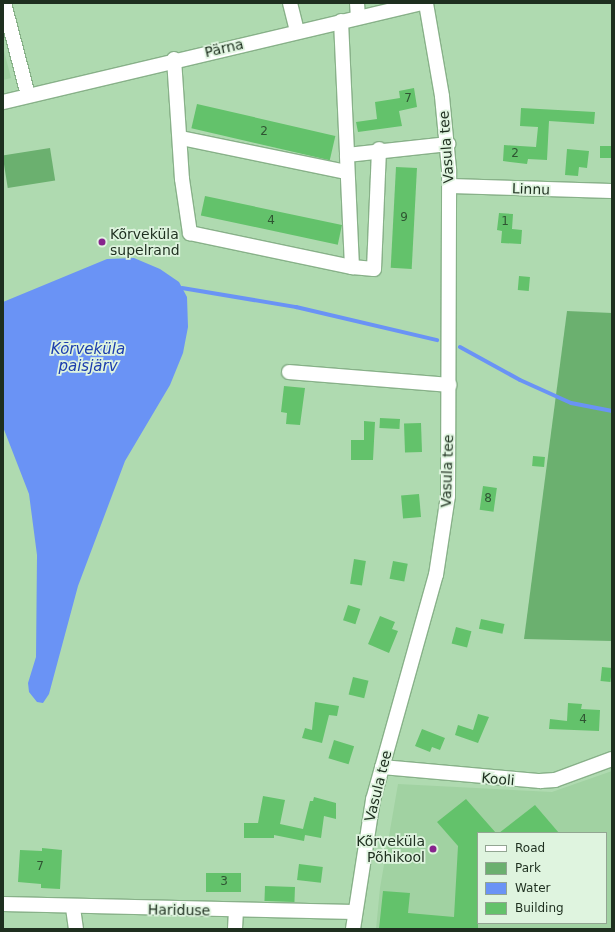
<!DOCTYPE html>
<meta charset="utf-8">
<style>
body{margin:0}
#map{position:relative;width:615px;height:932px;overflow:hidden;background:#afdab0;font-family:"DejaVu Sans",sans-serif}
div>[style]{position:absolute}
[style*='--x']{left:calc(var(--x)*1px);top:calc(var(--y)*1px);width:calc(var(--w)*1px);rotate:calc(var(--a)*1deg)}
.built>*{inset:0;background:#a1d2a2}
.green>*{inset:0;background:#6bb06f;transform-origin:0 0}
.water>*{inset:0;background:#6a93f5}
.stream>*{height:4px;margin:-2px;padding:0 2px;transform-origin:2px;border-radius:2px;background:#6a93f5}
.building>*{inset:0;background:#63c26b;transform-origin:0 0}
.roads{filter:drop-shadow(1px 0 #88b189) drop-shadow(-1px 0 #88b189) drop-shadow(0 1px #88b189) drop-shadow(0 -1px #88b189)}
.minor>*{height:14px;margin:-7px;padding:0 7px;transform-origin:7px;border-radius:7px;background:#fff}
.dots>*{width:11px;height:11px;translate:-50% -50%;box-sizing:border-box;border:2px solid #dff4df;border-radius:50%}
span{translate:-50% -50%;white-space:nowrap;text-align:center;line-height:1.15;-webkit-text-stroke:3.5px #dff4df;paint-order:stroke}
.number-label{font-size:12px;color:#2f5432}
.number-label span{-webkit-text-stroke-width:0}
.street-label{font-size:14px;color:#1e2f1f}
.poi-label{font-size:14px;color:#1e2f1f}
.left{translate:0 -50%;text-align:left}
.right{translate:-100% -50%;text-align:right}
.water-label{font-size:15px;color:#1c3eae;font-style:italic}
.frame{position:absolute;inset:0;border:4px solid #1e2f1f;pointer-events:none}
.legend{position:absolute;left:477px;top:832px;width:130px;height:92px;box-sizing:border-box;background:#dff4df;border:1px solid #92a592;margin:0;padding:5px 7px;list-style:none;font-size:12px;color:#1e2f1f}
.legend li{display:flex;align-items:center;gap:8px;height:20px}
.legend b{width:20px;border:1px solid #92a592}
</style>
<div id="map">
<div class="built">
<i style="clip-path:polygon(3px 47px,11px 78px,3px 80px)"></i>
<i style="clip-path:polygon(evenodd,612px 771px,612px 929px,376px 929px,380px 888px,398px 784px,552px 792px,612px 771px,478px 833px,606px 833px,606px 923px,478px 923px,478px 833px)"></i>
</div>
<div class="green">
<i style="left:50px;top:148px;width:33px;height:48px;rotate:81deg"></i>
<i style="clip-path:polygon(567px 311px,612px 313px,612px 641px,524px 639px)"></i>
</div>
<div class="water">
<i style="clip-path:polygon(134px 258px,160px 269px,179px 282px,187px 297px,188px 327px,183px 353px,170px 385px,125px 461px,78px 586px,49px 694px,43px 703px,37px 702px,29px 692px,28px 683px,36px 657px,37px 555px,29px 494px,3px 427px,3px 302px,107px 259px)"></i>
</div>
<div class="stream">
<i style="--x:182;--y:288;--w:116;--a:9.5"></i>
<i style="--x:296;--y:307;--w:145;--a:13.2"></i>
<i style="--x:460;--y:347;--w:68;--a:28.8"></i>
<i style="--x:520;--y:380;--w:56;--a:24.3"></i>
<i style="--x:571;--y:403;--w:42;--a:11"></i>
</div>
<div class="building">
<i style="clip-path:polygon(414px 88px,417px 107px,399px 111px,402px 126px,358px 132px,356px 122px,377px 119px,375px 102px,400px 98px,399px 91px)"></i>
<i style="left:197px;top:104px;width:142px;height:25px;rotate:13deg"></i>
<i style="clip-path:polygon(521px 108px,595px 112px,594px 124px,549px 121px,547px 160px,528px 159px,527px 164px,503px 161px,504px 145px,536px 147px,538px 127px,520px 126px)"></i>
<i style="left:600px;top:146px;width:12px;height:12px"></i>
<i style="clip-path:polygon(567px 149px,589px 151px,587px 168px,579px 167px,578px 176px,565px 175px)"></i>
<i style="left:396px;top:167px;width:21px;height:101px;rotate:3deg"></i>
<i style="left:205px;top:196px;width:140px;height:20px;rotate:12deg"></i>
<i style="clip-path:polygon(499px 213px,513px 214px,512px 229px,522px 230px,521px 244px,501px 243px,502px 231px,497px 230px)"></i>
<i style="left:519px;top:276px;width:11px;height:14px;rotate:5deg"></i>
<i style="clip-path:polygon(284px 386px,305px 388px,300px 425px,286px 424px,287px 413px,281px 412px)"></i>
<i style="left:380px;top:418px;width:20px;height:10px;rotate:3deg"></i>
<i style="clip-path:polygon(364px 421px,375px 422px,373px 460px,351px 460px,351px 440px,364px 440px)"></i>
<i style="left:421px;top:423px;width:29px;height:17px;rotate:88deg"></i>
<i style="left:533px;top:456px;width:12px;height:10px;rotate:5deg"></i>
<i style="left:483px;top:486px;width:14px;height:24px;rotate:8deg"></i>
<i style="left:419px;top:494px;width:23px;height:18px;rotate:85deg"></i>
<i style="left:354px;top:559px;width:12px;height:25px;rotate:9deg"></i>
<i style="left:393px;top:561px;width:15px;height:18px;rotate:11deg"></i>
<i style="left:348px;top:605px;width:13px;height:16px;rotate:18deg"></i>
<i style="clip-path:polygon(380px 616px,395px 622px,392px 629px,398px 631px,389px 653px,368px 644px)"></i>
<i style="left:481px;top:619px;width:24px;height:10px;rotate:12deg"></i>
<i style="left:456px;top:627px;width:16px;height:17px;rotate:15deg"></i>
<i style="left:602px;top:667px;width:10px;height:14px;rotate:6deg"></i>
<i style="left:353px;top:677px;width:16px;height:18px;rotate:14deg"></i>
<i style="clip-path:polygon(315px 702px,339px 706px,337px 716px,329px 715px,322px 743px,302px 738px,305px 728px,312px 730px)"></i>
<i style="clip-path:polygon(568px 703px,582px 704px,581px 709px,600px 710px,599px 731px,549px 729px,550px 719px,567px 721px)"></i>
<i style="clip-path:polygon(478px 714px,489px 717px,478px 743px,455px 735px,458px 725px,473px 730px)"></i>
<i style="clip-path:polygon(422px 729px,445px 738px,440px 750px,432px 747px,430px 752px,415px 746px)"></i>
<i style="left:334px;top:740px;width:21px;height:19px;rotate:17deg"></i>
<i style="clip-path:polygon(263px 796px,285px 800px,280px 824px,303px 829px,310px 801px,313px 801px,314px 797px,336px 803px,336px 819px,324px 816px,321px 838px,305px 835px,304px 841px,274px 835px,274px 838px,244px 838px,244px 823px,258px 823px)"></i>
<i style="clip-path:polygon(466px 799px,496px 833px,478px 833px,478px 929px,379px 929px,383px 891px,410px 893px,408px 913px,454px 917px,458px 846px,437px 822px)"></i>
<i style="clip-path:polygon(535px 805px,559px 833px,499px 833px)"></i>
<i style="clip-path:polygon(42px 848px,62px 850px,60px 889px,41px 888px,41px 884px,18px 882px,20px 850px,42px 851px)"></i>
<i style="left:299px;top:864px;width:24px;height:16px;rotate:7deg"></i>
<i style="left:206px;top:873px;width:35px;height:19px"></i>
<i style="left:265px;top:886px;width:30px;height:15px;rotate:2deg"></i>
</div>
<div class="roads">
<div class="minor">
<i style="--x:4;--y:3;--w:95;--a:75.4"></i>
<i style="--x:290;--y:3;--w:29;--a:76"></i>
<i style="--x:357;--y:3;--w:14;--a:86"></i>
<i style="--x:341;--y:21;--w:134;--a:87.4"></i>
<i style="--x:174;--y:59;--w:120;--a:86.2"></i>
<i style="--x:182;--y:179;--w:55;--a:81.6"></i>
<i style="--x:190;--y:233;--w:166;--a:11.9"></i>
<i style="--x:352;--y:267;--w:112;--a:-92.6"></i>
<i style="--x:347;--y:155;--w:102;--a:-6.2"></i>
<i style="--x:3;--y:102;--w:430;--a:-13.3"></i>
<i style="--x:181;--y:138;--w:168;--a:11.6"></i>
<i style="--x:450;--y:186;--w:162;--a:1.8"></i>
<i style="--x:352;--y:267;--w:22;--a:5"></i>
<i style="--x:374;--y:269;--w:120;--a:-87.6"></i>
<i style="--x:289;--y:372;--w:161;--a:4.6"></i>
<i style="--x:382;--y:767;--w:159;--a:5.1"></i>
<i style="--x:540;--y:781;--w:15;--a:-4"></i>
<i style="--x:555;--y:780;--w:61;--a:-20.2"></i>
<i style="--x:3;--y:904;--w:351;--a:1.3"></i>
<i style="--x:73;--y:908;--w:21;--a:82"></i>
<i style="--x:235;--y:929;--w:18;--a:-87"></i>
<i style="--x:353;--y:929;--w:131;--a:-81.2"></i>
<i style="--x:373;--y:800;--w:234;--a:-74.4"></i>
<i style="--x:436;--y:575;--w:80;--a:-81.4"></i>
<i style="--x:448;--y:496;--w:327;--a:-89.8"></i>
<i style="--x:449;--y:169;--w:73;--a:-95.5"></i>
<i style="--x:442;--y:96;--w:94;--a:-99.8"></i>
</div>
</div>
<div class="dots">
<i style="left:102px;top:242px;background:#87248d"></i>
<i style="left:433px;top:849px;background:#87248d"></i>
</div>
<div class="number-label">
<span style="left:408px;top:99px">7</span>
<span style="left:264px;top:132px">2</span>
<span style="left:515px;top:154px">2</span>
<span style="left:404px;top:218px">9</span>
<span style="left:271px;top:221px">4</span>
<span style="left:505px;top:222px">1</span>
<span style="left:488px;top:499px">8</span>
<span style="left:583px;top:720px">4</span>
<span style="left:40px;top:867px">7</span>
<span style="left:224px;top:882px">3</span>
</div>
<div class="street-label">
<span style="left:224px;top:48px;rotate:-13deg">Pärna</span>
<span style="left:446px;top:147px;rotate:-94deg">Vasula tee</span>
<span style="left:531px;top:189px;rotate:2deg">Linnu</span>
<span style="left:447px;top:471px;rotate:-88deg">Vasula tee</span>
<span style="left:498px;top:779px;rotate:5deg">Kooli</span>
<span style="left:378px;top:786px;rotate:-76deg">Vasula tee</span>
<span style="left:179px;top:910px;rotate:1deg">Hariduse</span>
</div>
<div class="poi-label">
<span class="left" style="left:110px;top:242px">Kõrveküla<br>supelrand</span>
<span class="right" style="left:425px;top:849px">Kõrveküla<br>Põhikool</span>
</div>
<div class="water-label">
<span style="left:88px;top:358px">Kõrveküla<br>paisjärv</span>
</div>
<div class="frame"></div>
<ul class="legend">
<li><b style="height:5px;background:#fff"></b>Road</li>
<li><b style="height:11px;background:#6bb06f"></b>Park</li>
<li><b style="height:11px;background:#6a93f5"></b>Water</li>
<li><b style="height:11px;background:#63c26b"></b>Building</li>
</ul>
</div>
